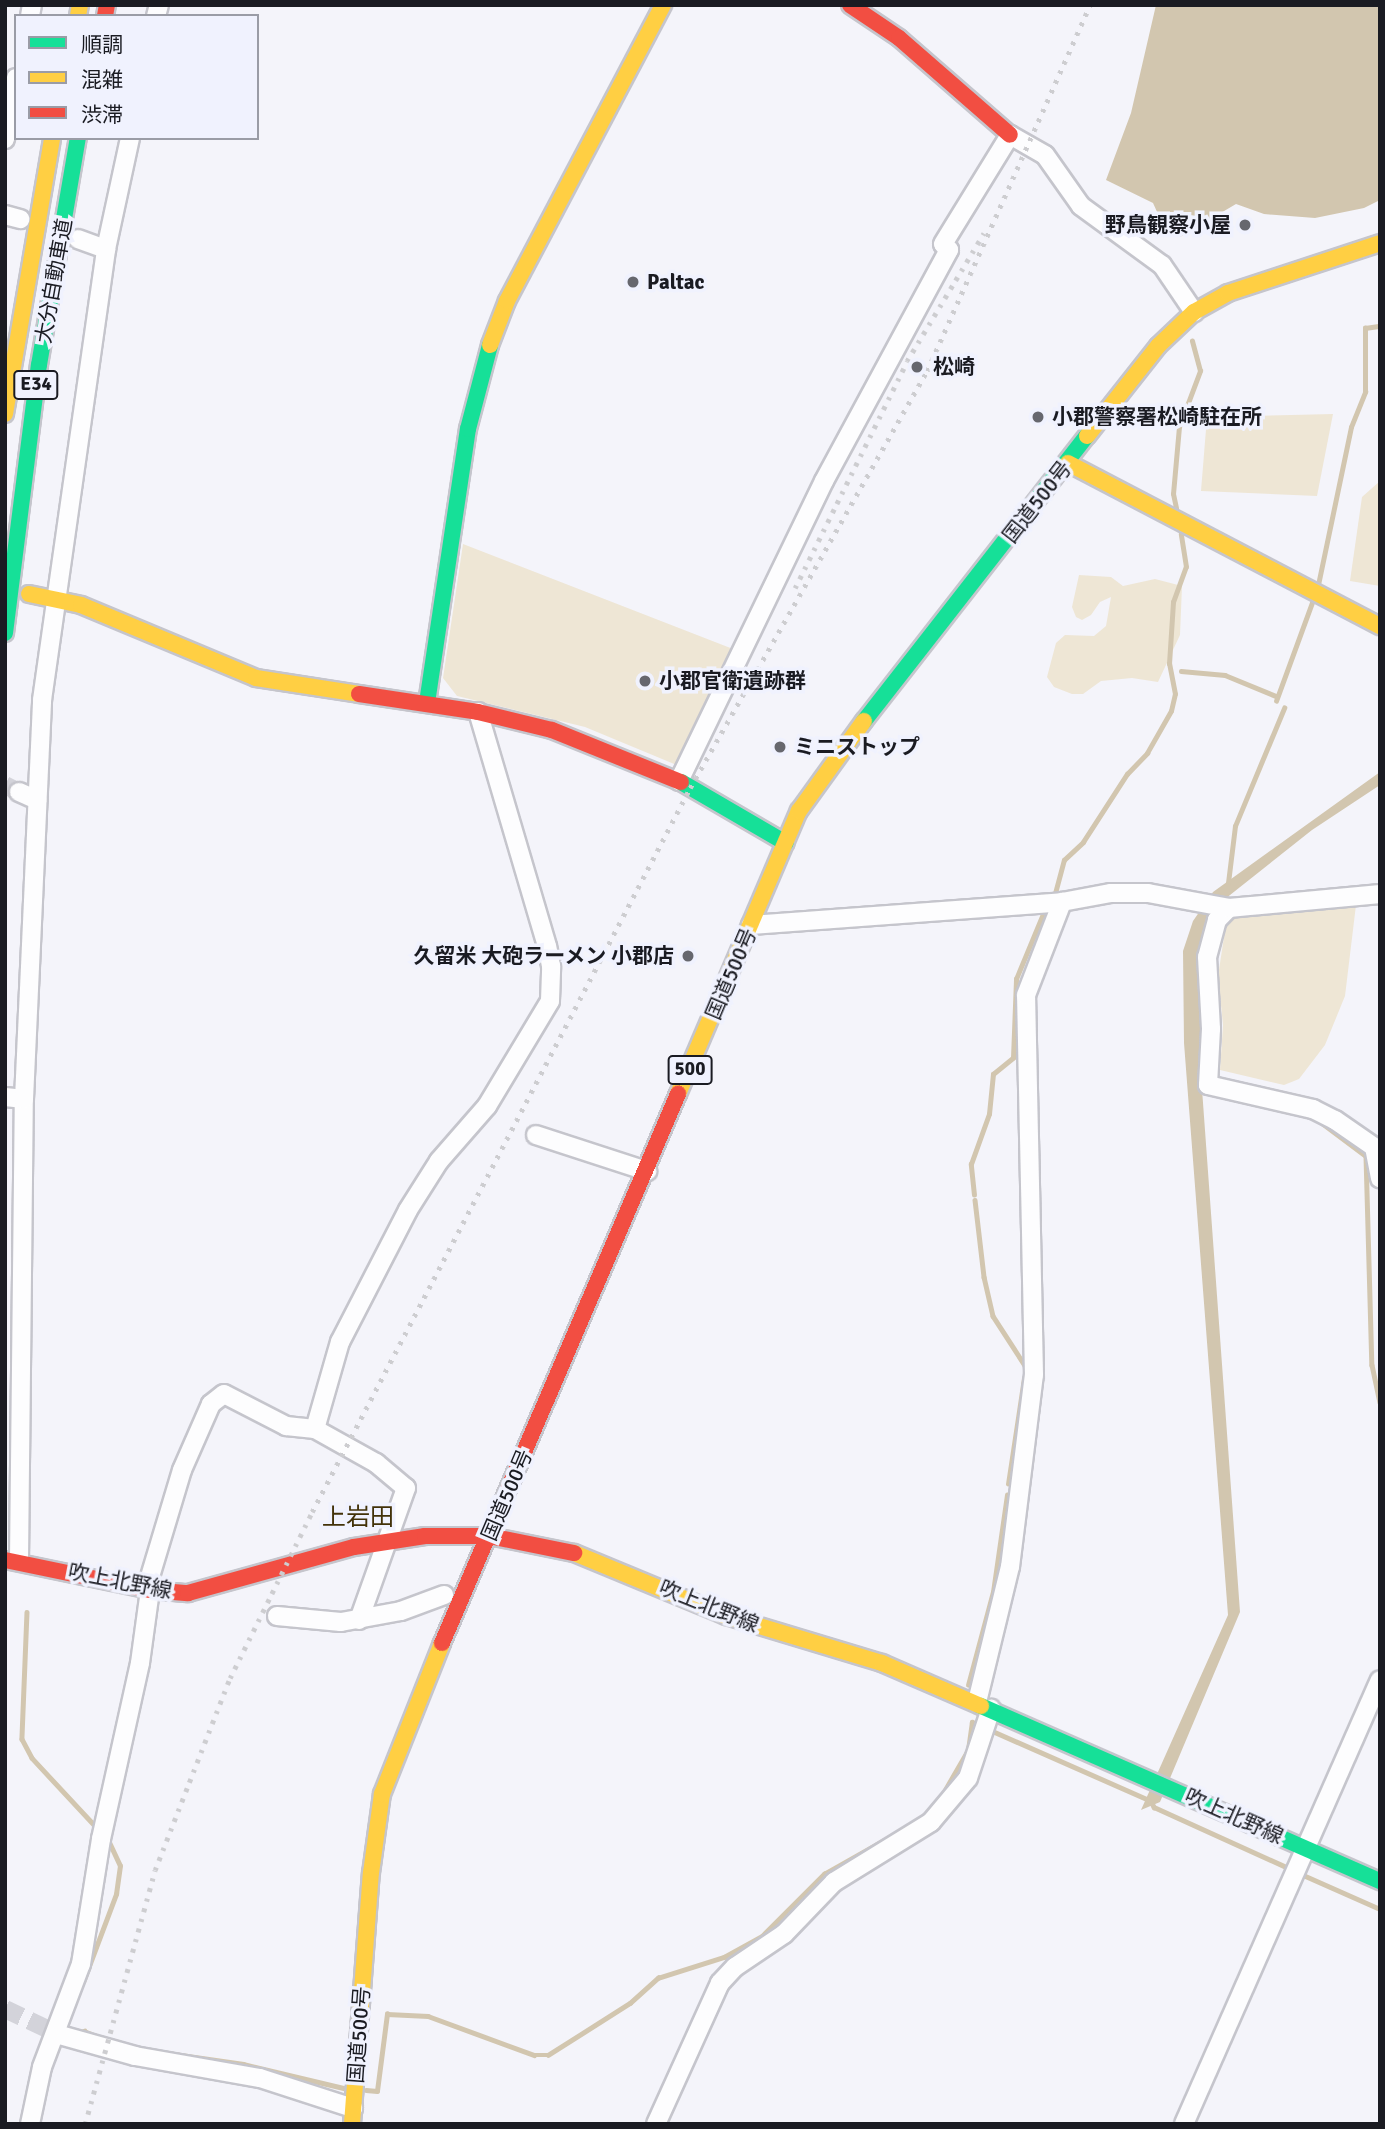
<!DOCTYPE html>
<meta charset="utf-8">
<style>
body{margin:0}
#map{position:relative;width:1385px;height:2129px;overflow:hidden;background:#f4f4fa;font-family:Signika,"Noto Sans JP",sans-serif}
div>[style]{position:absolute}
[style*='--x']{left:calc(var(--x)*1px);top:calc(var(--y)*1px);width:calc(var(--w)*1px);rotate:calc(var(--a)*1deg)}
.green>*{inset:0;background:#eee6d5}
.water>*{inset:0;background:#d2c6af}
.stream>*{height:4.5px;margin:-2.25px;padding:0 2.25px;transform-origin:2.25px;border-radius:2.25px;background:#d2c6af}
.street-tunnel>*{height:18px;margin-top:-9px;transform-origin:0;background:repeating-linear-gradient(90deg,#d3d3da 0 18px,transparent 0 27px)}
.roads{filter:drop-shadow(2px 0 #c5c5cc) drop-shadow(-2px 0 #c5c5cc) drop-shadow(0 2px #c5c5cc) drop-shadow(0 -2px #c5c5cc)}
.street>*{height:18px;margin:-9px;padding:0 9px;transform-origin:9px;border-radius:9px;background:#fdfdfe}
.fast>*{height:16px;margin:-8px;padding:0 8px;transform-origin:8px;border-radius:8px;background:#16e098}
.slow>*{height:16px;margin:-8px;padding:0 8px;transform-origin:8px;border-radius:8px;background:#ffcf43}
.jam>*{height:16px;margin:-8px;padding:0 8px;transform-origin:8px;border-radius:8px;background:#f24e42}
.rail>*{height:4.5px;margin-top:-2.25px;transform-origin:0;background:repeating-linear-gradient(90deg,#cdcdd0 0 3.5px,transparent 0 10.5px)}
.dots>*{width:19px;height:19px;translate:-50% -50%;box-sizing:border-box;border:4px solid #f0f2fe;border-radius:50%}
span{translate:-50% -50%;white-space:nowrap;text-align:center;line-height:1.15;-webkit-text-stroke:7px #f0f2fe;paint-order:stroke}
.shield-label span{padding:2px 5px;background:#f0f2fe;border:2px solid;border-radius:5px;-webkit-text-stroke-width:0}
.shield-label{font-size:19px;color:#1a1b22;font-weight:700}
.poi-label{font-size:21px;color:#1a1b22;font-weight:700}
.right{translate:-100% -50%;text-align:right}
.left{translate:0 -50%;text-align:left}
.street-label{font-size:21px;color:#1a1b22}
.quarter-label{font-size:24px;color:#423209}
.frame{position:absolute;inset:0;border:7px solid #1a1b22;pointer-events:none}
.legend{position:absolute;left:14px;top:14px;width:245px;height:126px;box-sizing:border-box;background:#f0f2fe;border:2px solid #9a9ca6;margin:0;padding:9px 12px;list-style:none;font-size:21px;color:#1a1b22}
.legend li{display:flex;align-items:center;gap:14px;height:35px}
.legend b{width:35px;border:2px solid #9a9ca6}
</style>
<div id="map">
<div class="green">
<i style="clip-path:polygon(1333px 414px,1317px 496px,1201px 491px,1207px 417px)"></i>
<i style="clip-path:polygon(1380px 481px,1380px 586px,1350px 581px,1362px 497px)"></i>
<i style="clip-path:polygon(463px 544px,733px 649px,679px 766px,585px 727px,457px 696px,443px 678px)"></i>
<i style="clip-path:polygon(1079px 575px,1111px 577px,1123px 586px,1155px 579px,1182px 586px,1180px 635px,1158px 682px,1132px 678px,1101px 681px,1083px 694px,1072px 694px,1054px 687px,1047px 677px,1056px 643px,1065px 635px,1094px 636px,1106px 626px,1111px 597px,1100px 602px,1091px 615px,1082px 620px,1076px 617px,1072px 607px)"></i>
<i style="clip-path:polygon(1356px 905px,1345px 996px,1325px 1045px,1299px 1079px,1284px 1085px,1220px 1070px,1223px 1025px,1218px 976px,1226px 924px,1239px 914px)"></i>
</div>
<div class="water">
<i style="clip-path:polygon(1156px 5px,1380px 5px,1380px 200px,1364px 208px,1315px 218px,1264px 214px,1236px 204px,1180px 237px,1168px 236px,1153px 203px,1106px 180px,1131px 113px)"></i>
<i style="clip-path:polygon(1380px 772px,1380px 785px,1312px 830px,1225px 899px,1205px 930px,1200px 949px,1202px 1089px,1240px 1612px,1160px 1802px,1141px 1810px,1228px 1615px,1184px 1043px,1183px 951px,1193px 921px,1213px 892px)"></i>
</div>
<div class="stream">
<i style="--x:1176;--y:508;--w:14;--a:-102"></i>
<i style="--x:1173;--y:494;--w:67;--a:-84.9"></i>
<i style="--x:1179;--y:427;--w:60;--a:-69.4"></i>
<i style="--x:1200;--y:371;--w:31;--a:-105"></i>
<i style="--x:1318;--y:585;--w:161;--a:-78.2"></i>
<i style="--x:1351;--y:427;--w:38;--a:-68"></i>
<i style="--x:1365;--y:392;--w:64;--a:-90"></i>
<i style="--x:1365;--y:328;--w:15;--a:-8"></i>
<i style="--x:1181;--y:671;--w:44;--a:5.2"></i>
<i style="--x:1225;--y:675;--w:55;--a:22.4"></i>
<i style="--x:1276;--y:701;--w:108;--a:-69.9"></i>
<i style="--x:1228;--y:883;--w:57;--a:-83"></i>
<i style="--x:1235;--y:826;--w:128;--a:-67.4"></i>
<i style="--x:1054;--y:897;--w:38;--a:-75"></i>
<i style="--x:1064;--y:860;--w:26;--a:-43"></i>
<i style="--x:1083;--y:842;--w:81;--a:-57.1"></i>
<i style="--x:1127;--y:774;--w:29;--a:-46"></i>
<i style="--x:1147;--y:753;--w:48;--a:-60.3"></i>
<i style="--x:1171;--y:711;--w:17;--a:-77"></i>
<i style="--x:1175;--y:694;--w:31;--a:-101"></i>
<i style="--x:1169;--y:664;--w:62;--a:-86.3"></i>
<i style="--x:1173;--y:602;--w:37;--a:-70"></i>
<i style="--x:1186;--y:567;--w:33;--a:-99"></i>
<i style="--x:1215;--y:1079;--w:71;--a:12.3"></i>
<i style="--x:1318;--y:1120;--w:60;--a:36.9"></i>
<i style="--x:1366;--y:1156;--w:209;--a:88.4"></i>
<i style="--x:1372;--y:1365;--w:38;--a:78"></i>
<i style="--x:974;--y:1195;--w:31;--a:-96"></i>
<i style="--x:971;--y:1164;--w:53;--a:-70.2"></i>
<i style="--x:989;--y:1114;--w:40;--a:-84.3"></i>
<i style="--x:993;--y:1074;--w:26;--a:-39"></i>
<i style="--x:1013;--y:1058;--w:79;--a:-87.8"></i>
<i style="--x:1016;--y:979;--w:76;--a:-67.5"></i>
<i style="--x:975;--y:1200;--w:78;--a:83.3"></i>
<i style="--x:984;--y:1277;--w:40;--a:77"></i>
<i style="--x:993;--y:1316;--w:61;--a:57.1"></i>
<i style="--x:1008;--y:1484;--w:107;--a:-81.4"></i>
<i style="--x:27;--y:1612;--w:127;--a:92.3"></i>
<i style="--x:22;--y:1739;--w:21;--a:62"></i>
<i style="--x:32;--y:1758;--w:98;--a:47.1"></i>
<i style="--x:968;--y:1685;--w:96;--a:-75"></i>
<i style="--x:993;--y:1592;--w:98;--a:-81.8"></i>
<i style="--x:988;--y:1729;--w:178;--a:23.8"></i>
<i style="--x:1151;--y:1801;--w:7;--a:63"></i>
<i style="--x:1154;--y:1807;--w:153;--a:24.4"></i>
<i style="--x:1301;--y:1874;--w:86;--a:23.9"></i>
<i style="--x:83;--y:1982;--w:94;--a:-69.4"></i>
<i style="--x:116;--y:1894;--w:28;--a:-82"></i>
<i style="--x:120;--y:1866;--w:33;--a:-115"></i>
<i style="--x:77;--y:2034;--w:8;--a:-23"></i>
<i style="--x:84;--y:2031;--w:22;--a:22"></i>
<i style="--x:167;--y:2053;--w:77;--a:8.2"></i>
<i style="--x:243;--y:2064;--w:104;--a:13.4"></i>
<i style="--x:366;--y:2090;--w:11;--a:5"></i>
<i style="--x:377;--y:2091;--w:78;--a:-82.6"></i>
<i style="--x:387;--y:2014;--w:41;--a:2.8"></i>
<i style="--x:428;--y:2016;--w:113;--a:20.2"></i>
<i style="--x:534;--y:2055;--w:14;--a:0"></i>
<i style="--x:548;--y:2055;--w:97;--a:-32.4"></i>
<i style="--x:630;--y:2003;--w:38;--a:-42"></i>
<i style="--x:658;--y:1978;--w:69;--a:-17.7"></i>
<i style="--x:724;--y:1957;--w:43;--a:-28.9"></i>
<i style="--x:762;--y:1936;--w:88;--a:-45"></i>
<i style="--x:824;--y:1874;--w:114;--a:-29.5"></i>
<i style="--x:923;--y:1818;--w:30;--a:-50"></i>
<i style="--x:942;--y:1795;--w:52;--a:-60"></i>
<i style="--x:968;--y:1750;--w:28;--a:-82"></i>
<i style="--x:972;--y:1722;--w:9;--a:27"></i>
</div>
<div class="street-tunnel">
<i style="--x:5;--y:785;--w:16;--a:27"></i>
<i style="--x:5;--y:2009;--w:61;--a:25.3"></i>
</div>
<div class="roads">
<div class="street">
<i style="--x:30;--y:16;--w:11;--a:-80"></i>
<i style="--x:156;--y:16;--w:11;--a:-75"></i>
<i style="--x:5;--y:139;--w:62;--a:-79.8"></i>
<i style="--x:5;--y:215;--w:16;--a:15"></i>
<i style="--x:78;--y:239;--w:30;--a:20"></i>
<i style="--x:679;--y:781;--w:333;--a:-64.2"></i>
<i style="--x:824;--y:481;--w:263;--a:-61.6"></i>
<i style="--x:949;--y:250;--w:8;--a:-135"></i>
<i style="--x:943;--y:244;--w:128;--a:-58.4"></i>
<i style="--x:1010;--y:135;--w:40;--a:29.7"></i>
<i style="--x:1045;--y:155;--w:62;--a:54.8"></i>
<i style="--x:1081;--y:206;--w:100;--a:36.1"></i>
<i style="--x:1162;--y:265;--w:57;--a:55.8"></i>
<i style="--x:19;--y:792;--w:20;--a:24"></i>
<i style="--x:1229;--y:908;--w:17;--a:135"></i>
<i style="--x:1217;--y:920;--w:38;--a:105"></i>
<i style="--x:1207;--y:957;--w:72;--a:86.8"></i>
<i style="--x:1211;--y:1029;--w:56;--a:93.1"></i>
<i style="--x:1208;--y:1085;--w:108;--a:12.9"></i>
<i style="--x:1313;--y:1109;--w:25;--a:27"></i>
<i style="--x:1335;--y:1120;--w:47;--a:34.7"></i>
<i style="--x:1374;--y:1147;--w:32;--a:79"></i>
<i style="--x:751;--y:925;--w:312;--a:-4.2"></i>
<i style="--x:1062;--y:902;--w:50;--a:-10.4"></i>
<i style="--x:1111;--y:893;--w:37;--a:0"></i>
<i style="--x:1148;--y:893;--w:82;--a:10.5"></i>
<i style="--x:1229;--y:908;--w:152;--a:-5.3"></i>
<i style="--x:5;--y:1097;--w:19;--a:6"></i>
<i style="--x:536;--y:1135;--w:117;--a:18"></i>
<i style="--x:315;--y:1429;--w:70;--a:29.1"></i>
<i style="--x:376;--y:1463;--w:39;--a:40"></i>
<i style="--x:406;--y:1488;--w:140;--a:109.6"></i>
<i style="--x:19;--y:1560;--w:461;--a:-89.4"></i>
<i style="--x:24;--y:1099;--w:399;--a:-87.4"></i>
<i style="--x:42;--y:700;--w:456;--a:-81.9"></i>
<i style="--x:106;--y:249;--w:114;--a:-77.8"></i>
<i style="--x:146;--y:1590;--w:125;--a:-73.3"></i>
<i style="--x:182;--y:1470;--w:72;--a:-66.3"></i>
<i style="--x:211;--y:1404;--w:16;--a:-38"></i>
<i style="--x:224;--y:1394;--w:70;--a:27.3"></i>
<i style="--x:286;--y:1426;--w:29;--a:6"></i>
<i style="--x:315;--y:1429;--w:91;--a:-74"></i>
<i style="--x:340;--y:1342;--w:148;--a:-62.7"></i>
<i style="--x:408;--y:1210;--w:58;--a:-57.7"></i>
<i style="--x:439;--y:1161;--w:73;--a:-48.9"></i>
<i style="--x:487;--y:1106;--w:122;--a:-59"></i>
<i style="--x:550;--y:1001;--w:35;--a:-88"></i>
<i style="--x:551;--y:966;--w:20;--a:-101"></i>
<i style="--x:547;--y:946;--w:244;--a:-106.4"></i>
<i style="--x:277;--y:1616;--w:64;--a:5.4"></i>
<i style="--x:341;--y:1622;--w:61;--a:-10.4"></i>
<i style="--x:401;--y:1611;--w:46;--a:-20.4"></i>
<i style="--x:977;--y:1702;--w:139;--a:-76.3"></i>
<i style="--x:1010;--y:1567;--w:193;--a:-82.9"></i>
<i style="--x:1034;--y:1375;--w:380;--a:-91.2"></i>
<i style="--x:1026;--y:995;--w:100;--a:-68.8"></i>
<i style="--x:60;--y:2035;--w:78;--a:15.6"></i>
<i style="--x:135;--y:2056;--w:127;--a:10"></i>
<i style="--x:260;--y:2078;--w:98;--a:17.9"></i>
<i style="--x:30;--y:2124;--w:58;--a:-78.1"></i>
<i style="--x:42;--y:2067;--w:110;--a:-69.3"></i>
<i style="--x:81;--y:1964;--w:127;--a:-80.9"></i>
<i style="--x:101;--y:1839;--w:180;--a:-77.5"></i>
<i style="--x:140;--y:1663;--w:74;--a:-82.2"></i>
<i style="--x:656;--y:2124;--w:155;--a:-65.6"></i>
<i style="--x:720;--y:1983;--w:22;--a:-47"></i>
<i style="--x:735;--y:1967;--w:59;--a:-34"></i>
<i style="--x:784;--y:1934;--w:72;--a:-46.1"></i>
<i style="--x:834;--y:1882;--w:114;--a:-31.7"></i>
<i style="--x:931;--y:1822;--w:57;--a:-49.9"></i>
<i style="--x:968;--y:1778;--w:73;--a:-71.6"></i>
<i style="--x:1184;--y:2124;--w:485;--a:-66.2"></i>
</div>
<div class="fast">
<i style="--x:5;--y:633;--w:270;--a:-82.8"></i>
<i style="--x:39;--y:365;--w:230;--a:-80.3"></i>
<i style="--x:427;--y:703;--w:277;--a:-81.5"></i>
<i style="--x:468;--y:429;--w:87;--a:-75.3"></i>
<i style="--x:864;--y:721;--w:362;--a:-52"></i>
<i style="--x:681;--y:782;--w:121;--a:30.2"></i>
<i style="--x:981;--y:1706;--w:436;--a:23.7"></i>
</div>
<div class="slow">
<i style="--x:78;--y:16;--w:11;--a:-80"></i>
<i style="--x:490;--y:345;--w:47;--a:-68.9"></i>
<i style="--x:507;--y:301;--w:335;--a:-62.2"></i>
<i style="--x:5;--y:414;--w:280;--a:-80.3"></i>
<i style="--x:1087;--y:436;--w:115;--a:-51.7"></i>
<i style="--x:1158;--y:346;--w:50;--a:-43.4"></i>
<i style="--x:1194;--y:312;--w:39;--a:-29"></i>
<i style="--x:1228;--y:293;--w:160;--a:-18.2"></i>
<i style="--x:1068;--y:463;--w:352;--a:27.6"></i>
<i style="--x:29;--y:594;--w:53;--a:11.9"></i>
<i style="--x:81;--y:605;--w:190;--a:22.6"></i>
<i style="--x:256;--y:678;--w:104;--a:8.8"></i>
<i style="--x:678;--y:1094;--w:308;--a:-66.9"></i>
<i style="--x:799;--y:811;--w:111;--a:-54.2"></i>
<i style="--x:574;--y:1553;--w:165;--a:22.5"></i>
<i style="--x:726;--y:1616;--w:163;--a:16.8"></i>
<i style="--x:882;--y:1663;--w:108;--a:23.5"></i>
<i style="--x:352;--y:2124;--w:252;--a:-85.7"></i>
<i style="--x:371;--y:1873;--w:80;--a:-82.1"></i>
<i style="--x:382;--y:1794;--w:162;--a:-68.3"></i>
</div>
<div class="jam">
<i style="--x:850;--y:5;--w:59;--a:34"></i>
<i style="--x:899;--y:38;--w:147;--a:41.1"></i>
<i style="--x:105;--y:16;--w:11;--a:-80"></i>
<i style="--x:359;--y:694;--w:120;--a:8.6"></i>
<i style="--x:478;--y:712;--w:76;--a:13.7"></i>
<i style="--x:552;--y:730;--w:139;--a:22"></i>
<i style="--x:5;--y:1560;--w:148;--a:11.7"></i>
<i style="--x:150;--y:1590;--w:38;--a:5"></i>
<i style="--x:188;--y:1593;--w:172;--a:-15.5"></i>
<i style="--x:354;--y:1547;--w:72;--a:-8.8"></i>
<i style="--x:425;--y:1536;--w:64;--a:0"></i>
<i style="--x:489;--y:1536;--w:87;--a:11.3"></i>
<i style="--x:442;--y:1643;--w:598;--a:-66.74"></i>
</div>
</div>
<div class="rail">
<i style="--x:795;--y:588;--w:253;--a:-63.7"></i>
<i style="--x:907;--y:361;--w:149;--a:-59"></i>
<i style="--x:85;--y:2124;--w:263;--a:-74.6"></i>
<i style="--x:155;--y:1870;--w:206;--a:-68.7"></i>
<i style="--x:230;--y:1678;--w:185;--a:-63.7"></i>
<i style="--x:312;--y:1512;--w:817;--a:-62.43"></i>
<i style="--x:690;--y:788;--w:480;--a:-60.4"></i>
<i style="--x:927;--y:371;--w:401;--a:-66"></i>
</div>
<div class="dots">
<i style="left:1245px;top:225px;background:#66676e"></i>
<i style="left:633px;top:282px;background:#66676e"></i>
<i style="left:917px;top:367px;background:#66676e"></i>
<i style="left:1038px;top:417px;background:#66676e"></i>
<i style="left:645px;top:681px;background:#66676e"></i>
<i style="left:780px;top:747px;background:#66676e"></i>
<i style="left:688px;top:956px;background:#66676e"></i>
</div>
<div class="shield-label">
<span style="left:36px;top:385px">E34</span>
<span style="left:690px;top:1070px">500</span>
</div>
<div class="poi-label">
<span class="right" style="left:1231px;top:225px">野鳥観察小屋</span>
<span class="left" style="left:647px;top:282px">Paltac</span>
<span class="left" style="left:933px;top:367px">松崎</span>
<span class="left" style="left:1052px;top:417px">小郡警察署松崎駐在所</span>
<span class="left" style="left:659px;top:681px">小郡官衛遺跡群</span>
<span class="left" style="left:794px;top:747px">ミニストップ</span>
<span class="right" style="left:674px;top:956px">久留米 大砲ラーメン 小郡店</span>
</div>
<div class="street-label">
<span style="left:54px;top:281px;rotate:-80deg">大分自動車道</span>
<span style="left:1037px;top:502px;rotate:-52deg">国道500号</span>
<span style="left:731px;top:974px;rotate:-67deg">国道500号</span>
<span style="left:507px;top:1495px;rotate:-67deg">国道500号</span>
<span style="left:120px;top:1581px;rotate:11deg">吹上北野線</span>
<span style="left:709px;top:1606px;rotate:22deg">吹上北野線</span>
<span style="left:1234px;top:1816px;rotate:24deg">吹上北野線</span>
<span style="left:359px;top:2035px;rotate:-86deg">国道500号</span>
</div>
<div class="quarter-label">
<span style="left:358px;top:1518px">上岩田</span>
</div>
<div class="frame"></div>
<ul class="legend">
<li><b style="height:9px;background:#16e098"></b>順調</li>
<li><b style="height:9px;background:#ffcf43"></b>混雑</li>
<li><b style="height:9px;background:#f24e42"></b>渋滞</li>
</ul>
</div>
